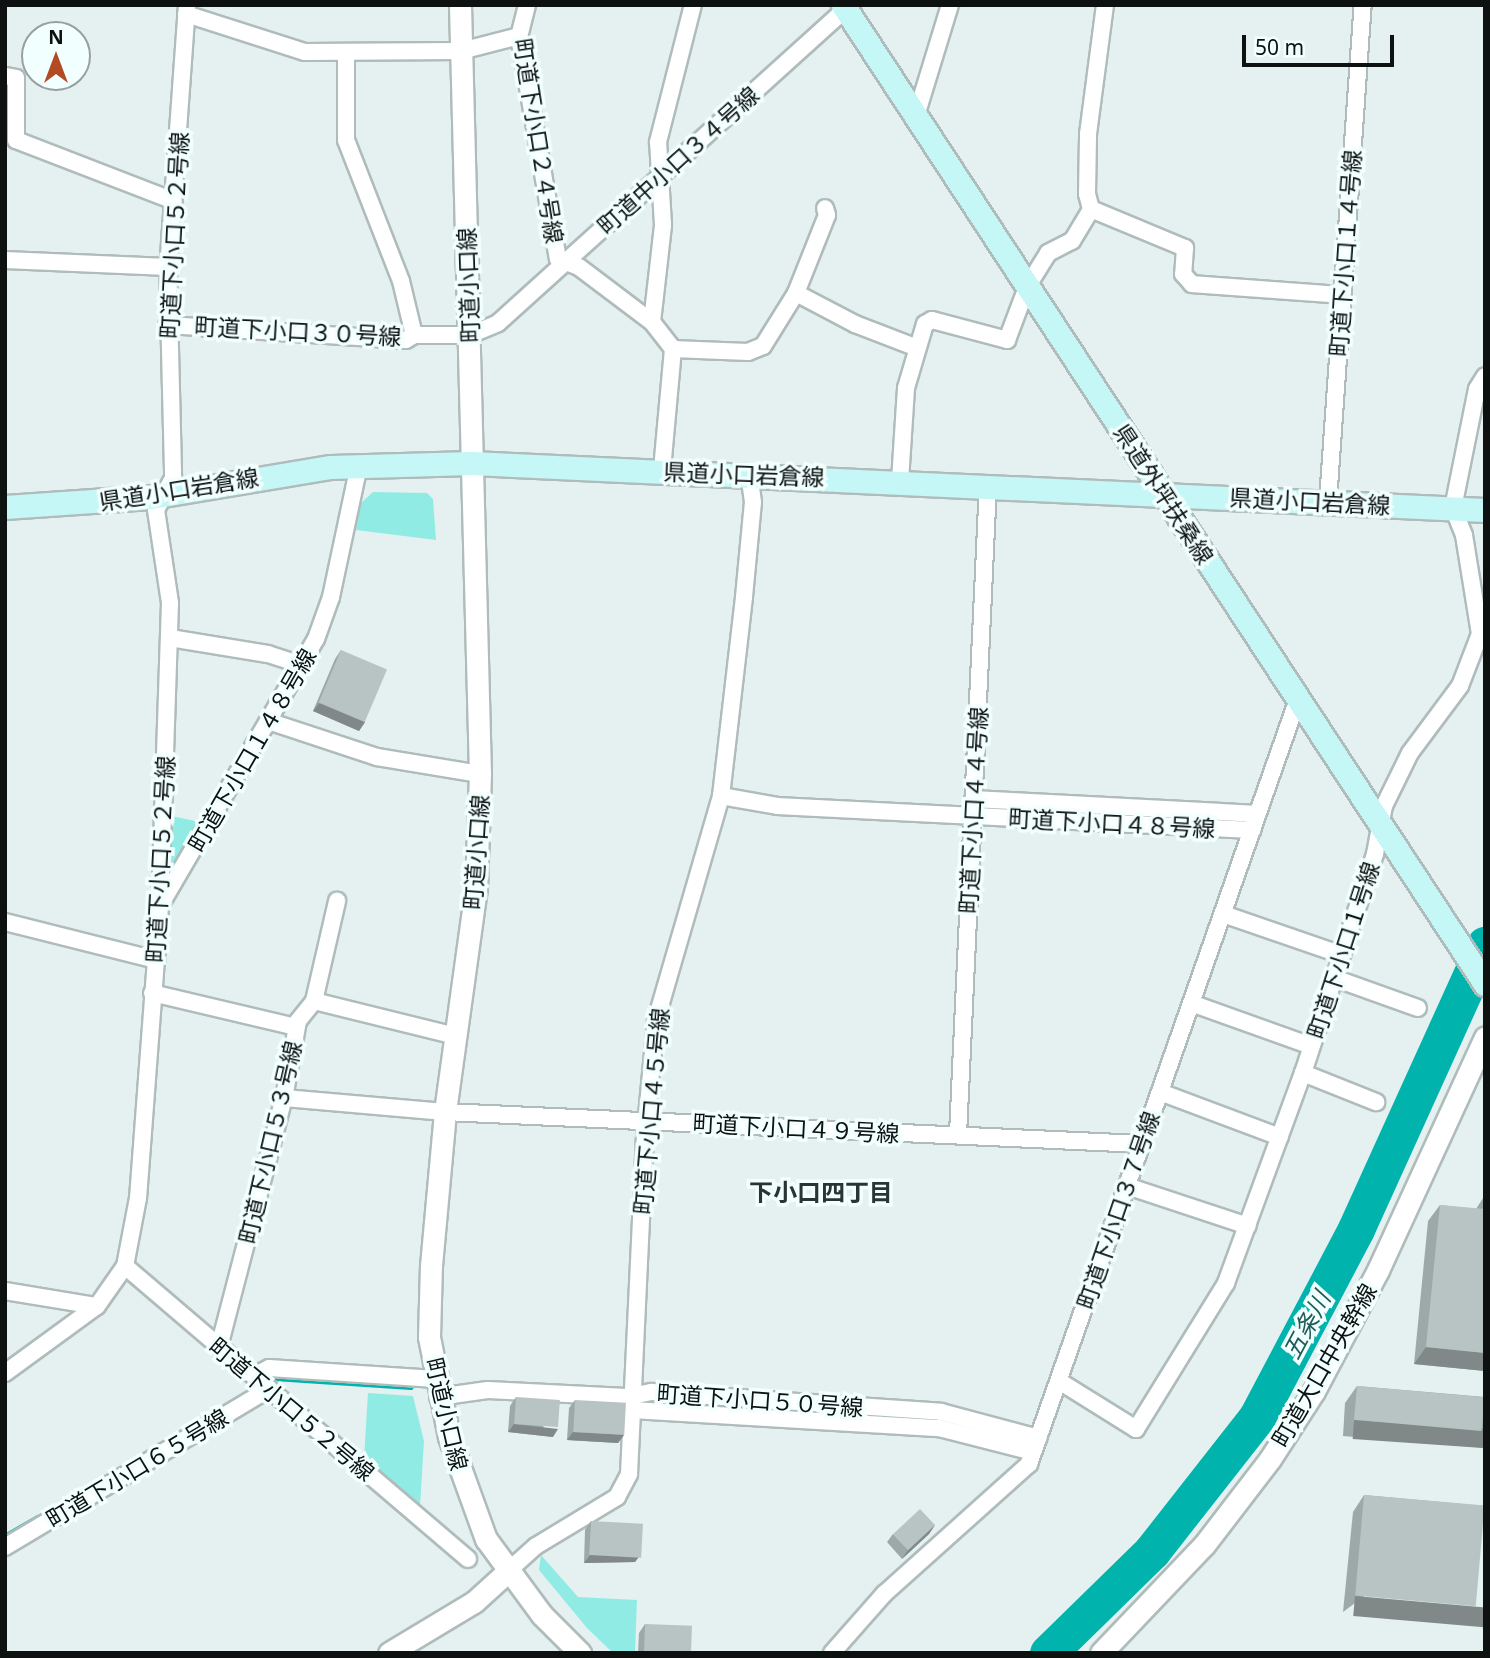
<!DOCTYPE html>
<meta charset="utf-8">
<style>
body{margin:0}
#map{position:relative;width:1490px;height:1658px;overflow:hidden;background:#e4f1f0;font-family:"Noto Sans","Noto Sans JP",sans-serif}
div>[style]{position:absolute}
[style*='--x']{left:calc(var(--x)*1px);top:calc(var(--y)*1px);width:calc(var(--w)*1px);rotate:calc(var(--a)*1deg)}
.green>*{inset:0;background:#91ebe5}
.stream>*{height:6px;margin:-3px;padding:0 3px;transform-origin:3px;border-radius:3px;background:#00b3ad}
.river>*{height:37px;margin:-18.5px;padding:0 18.5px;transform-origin:18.5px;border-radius:18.5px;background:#00b3ad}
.roads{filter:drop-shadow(2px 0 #afbcbb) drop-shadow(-2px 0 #afbcbb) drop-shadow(0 2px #afbcbb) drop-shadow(0 -2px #afbcbb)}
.minor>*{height:16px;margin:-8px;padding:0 8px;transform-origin:8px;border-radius:8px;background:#fff}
.tertiary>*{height:21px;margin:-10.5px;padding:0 10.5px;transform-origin:10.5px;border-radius:10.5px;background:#fff}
.secondary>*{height:23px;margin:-11.5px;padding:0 11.5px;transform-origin:11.5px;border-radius:11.5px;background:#c4f7f5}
.wall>*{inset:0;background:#9da9a8}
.shaded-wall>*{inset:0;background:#808988;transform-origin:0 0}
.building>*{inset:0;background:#b7c4c3;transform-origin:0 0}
span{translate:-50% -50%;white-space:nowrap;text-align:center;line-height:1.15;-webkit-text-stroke:7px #f1fffe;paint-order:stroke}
.street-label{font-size:23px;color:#0d1211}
.neighbourhood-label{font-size:24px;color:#2a3433;font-weight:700}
.water-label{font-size:24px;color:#215b58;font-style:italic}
.frame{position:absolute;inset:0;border:7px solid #0d1211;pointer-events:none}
.north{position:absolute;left:21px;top:21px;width:70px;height:70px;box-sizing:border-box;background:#f1fffe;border:2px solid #96a09f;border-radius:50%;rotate:0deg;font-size:19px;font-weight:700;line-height:28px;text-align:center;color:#0d1211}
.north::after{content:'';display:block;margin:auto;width:24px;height:32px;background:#b24b23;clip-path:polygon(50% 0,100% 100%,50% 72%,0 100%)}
.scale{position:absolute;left:1242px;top:35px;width:152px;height:32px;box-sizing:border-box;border:4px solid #0d1211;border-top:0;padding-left:9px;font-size:21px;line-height:24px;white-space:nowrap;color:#0d1211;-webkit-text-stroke:5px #f1fffe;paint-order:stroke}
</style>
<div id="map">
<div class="green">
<i style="clip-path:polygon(373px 492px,427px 493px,433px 499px,436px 540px,356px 530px,361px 503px)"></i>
<i style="clip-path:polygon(171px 816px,200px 822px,172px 868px,169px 866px)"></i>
<i style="clip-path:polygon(368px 1393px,413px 1396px,424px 1441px,420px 1506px,364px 1458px)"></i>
<i style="clip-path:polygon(541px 1555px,578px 1597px,637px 1600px,635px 1653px,613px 1653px,587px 1628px,539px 1570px)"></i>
</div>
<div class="stream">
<i style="--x:264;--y:1384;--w:12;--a:-31"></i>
<i style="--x:274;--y:1378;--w:137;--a:3.8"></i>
<i style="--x:644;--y:1402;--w:198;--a:3.2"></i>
<i style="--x:5;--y:1537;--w:38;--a:-30"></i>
</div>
<div class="river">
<i style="--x:1048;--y:1653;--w:146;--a:-44.4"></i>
<i style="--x:1152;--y:1551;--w:170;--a:-51.9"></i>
<i style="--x:1257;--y:1417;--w:212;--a:-62.2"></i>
<i style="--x:1356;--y:1229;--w:312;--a:-65.6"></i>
</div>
<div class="roads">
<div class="minor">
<i style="--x:187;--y:5;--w:263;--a:94.1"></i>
<i style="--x:168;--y:267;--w:211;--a:88.6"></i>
<i style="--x:173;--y:478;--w:36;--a:118"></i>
<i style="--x:156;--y:510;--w:94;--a:81.4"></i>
<i style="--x:170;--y:603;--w:303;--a:91.9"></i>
<i style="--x:160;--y:906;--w:293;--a:94.3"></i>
<i style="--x:138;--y:1198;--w:69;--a:100.8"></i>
<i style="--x:125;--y:1266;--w:451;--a:40.5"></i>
<i style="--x:527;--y:5;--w:32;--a:104"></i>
<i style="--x:519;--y:36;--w:226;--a:80.1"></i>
<i style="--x:558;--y:259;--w:22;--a:21"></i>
<i style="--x:579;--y:267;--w:91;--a:37"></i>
<i style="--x:652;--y:322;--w:34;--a:52"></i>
<i style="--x:673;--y:349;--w:121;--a:95.2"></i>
<i style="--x:186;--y:14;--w:125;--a:17.7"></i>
<i style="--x:305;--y:52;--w:156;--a:-0.4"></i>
<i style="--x:461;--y:51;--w:60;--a:-14.5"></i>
<i style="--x:346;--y:53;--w:87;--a:90"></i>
<i style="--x:346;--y:140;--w:151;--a:68.7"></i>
<i style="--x:401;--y:281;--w:56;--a:76.5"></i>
<i style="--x:5;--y:76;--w:11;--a:10"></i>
<i style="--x:16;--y:78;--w:62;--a:90"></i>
<i style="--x:16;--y:140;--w:169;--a:21.1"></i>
<i style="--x:916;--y:116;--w:116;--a:-73"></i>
<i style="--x:1091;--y:209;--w:102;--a:22.5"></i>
<i style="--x:1185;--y:248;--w:26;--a:94"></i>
<i style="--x:1183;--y:274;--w:13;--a:48"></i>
<i style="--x:1192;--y:284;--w:151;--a:4.2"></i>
<i style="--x:5;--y:260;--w:163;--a:2.5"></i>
<i style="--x:796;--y:293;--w:67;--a:27.7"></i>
<i style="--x:855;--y:324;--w:64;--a:21"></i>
<i style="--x:652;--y:322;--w:98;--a:-83.5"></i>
<i style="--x:663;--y:225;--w:83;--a:-93.4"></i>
<i style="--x:658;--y:142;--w:141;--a:-75.7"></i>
<i style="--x:167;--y:325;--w:239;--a:3.6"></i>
<i style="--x:406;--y:340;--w:9;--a:-32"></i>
<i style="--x:414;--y:335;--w:56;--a:0"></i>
<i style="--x:470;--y:335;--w:30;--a:-23"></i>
<i style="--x:498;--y:323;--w:474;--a:-42.1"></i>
<i style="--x:673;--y:349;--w:75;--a:2.3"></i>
<i style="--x:748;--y:352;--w:16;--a:-22"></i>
<i style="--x:763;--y:346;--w:62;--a:-58.1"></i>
<i style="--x:796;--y:293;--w:84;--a:-68.3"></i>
<i style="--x:827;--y:215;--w:7;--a:-106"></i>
<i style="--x:900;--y:481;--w:93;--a:-86.3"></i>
<i style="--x:906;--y:388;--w:67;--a:-73.5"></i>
<i style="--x:925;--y:324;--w:8;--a:-30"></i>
<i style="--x:932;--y:320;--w:78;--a:14.9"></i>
<i style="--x:1007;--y:340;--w:57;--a:-69.3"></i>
<i style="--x:1027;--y:287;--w:40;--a:-58"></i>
<i style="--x:1048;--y:253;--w:27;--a:-27"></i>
<i style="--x:1072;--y:241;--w:37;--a:-59"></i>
<i style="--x:1091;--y:209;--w:16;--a:-105"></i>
<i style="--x:1087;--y:194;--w:60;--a:-89"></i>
<i style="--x:1088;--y:134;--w:130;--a:-82.5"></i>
<i style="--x:1328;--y:501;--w:497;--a:-86"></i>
<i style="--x:170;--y:638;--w:99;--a:9.3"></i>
<i style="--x:268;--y:654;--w:38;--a:18"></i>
<i style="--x:271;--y:722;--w:112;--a:18.3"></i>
<i style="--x:377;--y:757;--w:104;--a:9.4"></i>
<i style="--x:721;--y:796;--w:57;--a:10.1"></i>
<i style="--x:777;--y:806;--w:476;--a:2.9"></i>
<i style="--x:973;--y:799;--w:285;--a:3"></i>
<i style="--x:161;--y:904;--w:307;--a:-59.7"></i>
<i style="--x:316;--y:639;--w:45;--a:-70.3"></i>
<i style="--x:331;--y:597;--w:135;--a:-78"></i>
<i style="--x:1223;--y:914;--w:126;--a:19"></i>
<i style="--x:5;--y:922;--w:156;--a:14.1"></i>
<i style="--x:1334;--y:978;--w:89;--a:19.7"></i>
<i style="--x:152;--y:993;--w:148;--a:13.3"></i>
<i style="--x:314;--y:1001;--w:145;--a:13.9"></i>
<i style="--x:1191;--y:1003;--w:127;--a:19.7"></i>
<i style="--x:1303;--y:1073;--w:79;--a:21.7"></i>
<i style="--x:1160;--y:1092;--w:128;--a:20.6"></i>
<i style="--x:284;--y:1098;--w:162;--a:5"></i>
<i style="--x:445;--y:1112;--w:697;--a:2.63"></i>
<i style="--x:958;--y:1135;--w:651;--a:-87.36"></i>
<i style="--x:1127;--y:1186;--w:127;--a:18.3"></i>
<i style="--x:5;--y:1291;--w:93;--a:9.3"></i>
<i style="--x:219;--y:1347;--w:257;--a:-75.4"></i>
<i style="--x:284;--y:1098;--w:78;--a:-79.7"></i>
<i style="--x:298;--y:1021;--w:26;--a:-51"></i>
<i style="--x:314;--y:1001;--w:103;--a:-77"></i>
<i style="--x:5;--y:1373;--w:114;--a:-36.1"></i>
<i style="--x:97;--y:1306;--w:49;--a:-55"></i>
<i style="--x:254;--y:1376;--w:17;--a:-28"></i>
<i style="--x:269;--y:1368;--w:167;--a:3.8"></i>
<i style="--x:1059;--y:1381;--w:91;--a:31.9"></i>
<i style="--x:1136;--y:1429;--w:172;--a:-58.3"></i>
<i style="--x:1226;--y:1283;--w:224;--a:-69.9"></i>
<i style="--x:1303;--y:1073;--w:231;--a:-71.8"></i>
<i style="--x:1375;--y:854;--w:49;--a:-79.4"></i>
<i style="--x:1384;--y:806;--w:59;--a:-63.9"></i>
<i style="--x:1410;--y:753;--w:84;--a:-53.3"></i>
<i style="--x:1460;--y:686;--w:56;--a:-69"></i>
<i style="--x:1480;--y:634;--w:100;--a:-99.2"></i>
<i style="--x:1464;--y:535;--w:29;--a:-112"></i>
<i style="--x:1453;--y:508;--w:121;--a:-78.6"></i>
<i style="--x:1477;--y:389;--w:15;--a:-58"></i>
<i style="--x:438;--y:1397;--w:50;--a:-8"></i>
<i style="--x:488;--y:1390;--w:139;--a:2.9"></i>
<i style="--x:627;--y:1397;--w:25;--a:-12"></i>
<i style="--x:651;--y:1392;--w:291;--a:3.9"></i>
<i style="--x:941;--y:1412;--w:101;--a:14.9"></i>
<i style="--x:632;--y:1410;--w:308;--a:3.4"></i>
<i style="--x:939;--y:1428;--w:97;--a:14.3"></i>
<i style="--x:5;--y:1547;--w:308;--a:-30.9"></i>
<i style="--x:507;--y:1572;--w:39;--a:-42"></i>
<i style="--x:536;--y:1546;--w:95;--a:-31.2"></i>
<i style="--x:617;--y:1497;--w:26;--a:-62"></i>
<i style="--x:629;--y:1474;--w:337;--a:-87.3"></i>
<i style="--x:645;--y:1137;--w:118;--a:-84.6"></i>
<i style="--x:656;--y:1020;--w:233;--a:-73.8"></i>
<i style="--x:721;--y:796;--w:200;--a:-83.4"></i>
<i style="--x:744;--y:597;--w:95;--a:-84.6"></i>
<i style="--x:753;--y:502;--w:29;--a:-98"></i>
<i style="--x:832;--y:1653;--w:79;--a:-48.6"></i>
<i style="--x:884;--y:1594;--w:195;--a:-41.9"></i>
<i style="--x:1029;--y:1464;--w:811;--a:-70.63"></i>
</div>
<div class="tertiary">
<i style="--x:460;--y:5;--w:769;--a:88.51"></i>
<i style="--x:480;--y:774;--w:114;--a:92"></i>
<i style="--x:476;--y:888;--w:226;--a:97.9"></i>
<i style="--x:445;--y:1112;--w:154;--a:95.2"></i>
<i style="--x:431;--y:1265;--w:72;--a:91.6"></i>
<i style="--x:429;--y:1337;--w:102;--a:78.7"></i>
<i style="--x:449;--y:1437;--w:109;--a:70.1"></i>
<i style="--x:486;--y:1539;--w:94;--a:53.6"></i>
<i style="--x:542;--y:1615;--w:54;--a:45"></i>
<i style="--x:389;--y:1653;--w:99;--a:-31"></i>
<i style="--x:474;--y:1602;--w:45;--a:-42.3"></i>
<i style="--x:1101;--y:1653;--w:149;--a:-46.4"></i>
<i style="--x:1204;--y:1545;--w:108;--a:-52.5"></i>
<i style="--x:1270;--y:1459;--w:81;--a:-57.1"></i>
<i style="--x:1314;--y:1391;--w:137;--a:-62.1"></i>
<i style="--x:1378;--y:1270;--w:256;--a:-65.3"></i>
</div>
<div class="secondary">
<i style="--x:843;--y:5;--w:1171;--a:56.74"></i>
<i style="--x:5;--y:507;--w:146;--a:-3.9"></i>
<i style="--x:151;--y:497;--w:182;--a:-9.5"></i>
<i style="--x:331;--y:467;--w:140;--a:-1.6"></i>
<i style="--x:471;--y:463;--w:1015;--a:2.65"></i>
</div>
</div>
<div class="wall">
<i style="clip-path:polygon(341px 650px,365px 722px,359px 731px,313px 711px,335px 659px)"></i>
<i style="clip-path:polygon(1485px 1195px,1485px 1371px,1414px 1364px,1428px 1221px,1440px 1205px,1476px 1209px)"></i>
<i style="clip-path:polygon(1357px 1386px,1485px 1397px,1485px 1448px,1343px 1436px,1345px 1403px)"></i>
<i style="clip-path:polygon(516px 1397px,553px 1437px,508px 1432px,510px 1406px)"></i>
<i style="clip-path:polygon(575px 1400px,624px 1435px,618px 1443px,567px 1440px,569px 1408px)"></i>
<i style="clip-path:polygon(1364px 1495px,1485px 1506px,1343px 1612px,1353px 1512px)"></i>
<i style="clip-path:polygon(591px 1521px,641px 1554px,635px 1562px,584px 1563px,585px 1530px)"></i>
<i style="clip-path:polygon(935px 1525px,929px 1534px,902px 1559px,887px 1542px,893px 1534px)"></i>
<i style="clip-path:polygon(645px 1624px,691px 1653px,638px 1653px,639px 1633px)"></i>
</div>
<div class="shaded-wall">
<i style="clip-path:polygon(319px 703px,365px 722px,359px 731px,313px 711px)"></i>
<i style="clip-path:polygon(1426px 1347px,1485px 1353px,1485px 1371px,1414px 1364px)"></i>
<i style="left:1354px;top:1420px;width:131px;height:19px;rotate:4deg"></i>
<i style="clip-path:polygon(514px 1424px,558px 1429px,553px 1437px,508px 1432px)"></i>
<i style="clip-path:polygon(573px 1432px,624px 1435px,618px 1443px,567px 1440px)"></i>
<i style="clip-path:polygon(935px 1525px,929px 1534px,902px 1559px,908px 1550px)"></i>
<i style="clip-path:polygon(641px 1554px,635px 1562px,584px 1563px,590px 1555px)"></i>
<i style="left:1355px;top:1596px;width:131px;height:20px;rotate:5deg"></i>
</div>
<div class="building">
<i style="left:341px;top:650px;width:50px;height:57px;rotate:23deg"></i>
<i style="clip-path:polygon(1440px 1205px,1485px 1209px,1485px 1353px,1426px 1347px)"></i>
<i style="left:1357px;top:1386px;width:128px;height:34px;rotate:5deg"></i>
<i style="left:516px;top:1397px;width:44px;height:27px;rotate:4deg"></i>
<i style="left:575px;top:1400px;width:51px;height:32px;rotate:3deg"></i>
<i style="left:1364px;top:1495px;width:121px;height:101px;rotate:5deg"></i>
<i style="left:920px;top:1509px;width:22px;height:37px;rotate:47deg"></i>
<i style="left:591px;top:1521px;width:52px;height:34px;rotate:3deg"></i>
<i style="left:645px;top:1624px;width:47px;height:29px;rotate:2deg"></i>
</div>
<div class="street-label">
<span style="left:539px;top:141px;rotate:81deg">町道下小口２４号線</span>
<span style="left:678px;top:160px;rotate:-42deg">町道中小口３４号線</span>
<span style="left:174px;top:235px;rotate:-87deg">町道下小口５２号線</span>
<span style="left:1345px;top:253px;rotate:-86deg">町道下小口１４号線</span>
<span style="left:468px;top:285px;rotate:-92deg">町道小口線</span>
<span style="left:298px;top:331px;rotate:3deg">町道下小口３０号線</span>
<span style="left:744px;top:474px;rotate:2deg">県道小口岩倉線</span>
<span style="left:179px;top:489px;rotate:-9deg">県道小口岩倉線</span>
<span style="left:1164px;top:494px;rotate:57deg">県道外坪扶桑線</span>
<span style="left:1310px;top:501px;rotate:3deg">県道小口岩倉線</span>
<span style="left:252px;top:750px;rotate:-60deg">町道下小口１４８号線</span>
<span style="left:973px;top:810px;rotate:-87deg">町道下小口４４号線</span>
<span style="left:1112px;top:823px;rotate:3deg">町道下小口４８号線</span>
<span style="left:476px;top:852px;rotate:-86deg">町道小口線</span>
<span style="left:160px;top:859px;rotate:-87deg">町道下小口５２号線</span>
<span style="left:1343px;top:950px;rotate:-72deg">町道下小口１号線</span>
<span style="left:651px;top:1111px;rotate:-85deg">町道下小口４５号線</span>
<span style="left:796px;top:1128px;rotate:3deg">町道下小口４９号線</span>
<span style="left:270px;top:1142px;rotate:-77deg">町道下小口５３号線</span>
<span style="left:1118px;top:1210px;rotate:-71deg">町道下小口３７号線</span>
<span style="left:1324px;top:1365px;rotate:-60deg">町道大口中央幹線</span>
<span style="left:760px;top:1400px;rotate:4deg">町道下小口５０号線</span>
<span style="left:292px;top:1409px;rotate:40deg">町道下小口５２号線</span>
<span style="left:447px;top:1414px;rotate:77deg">町道小口線</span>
<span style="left:137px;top:1468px;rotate:-31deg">町道下小口６５号線</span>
</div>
<div class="neighbourhood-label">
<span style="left:821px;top:1192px">下小口四丁目</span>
</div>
<div class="water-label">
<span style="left:1306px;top:1325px;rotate:-62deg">五条川</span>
</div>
<div class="frame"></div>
<div class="north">N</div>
<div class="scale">50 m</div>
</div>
